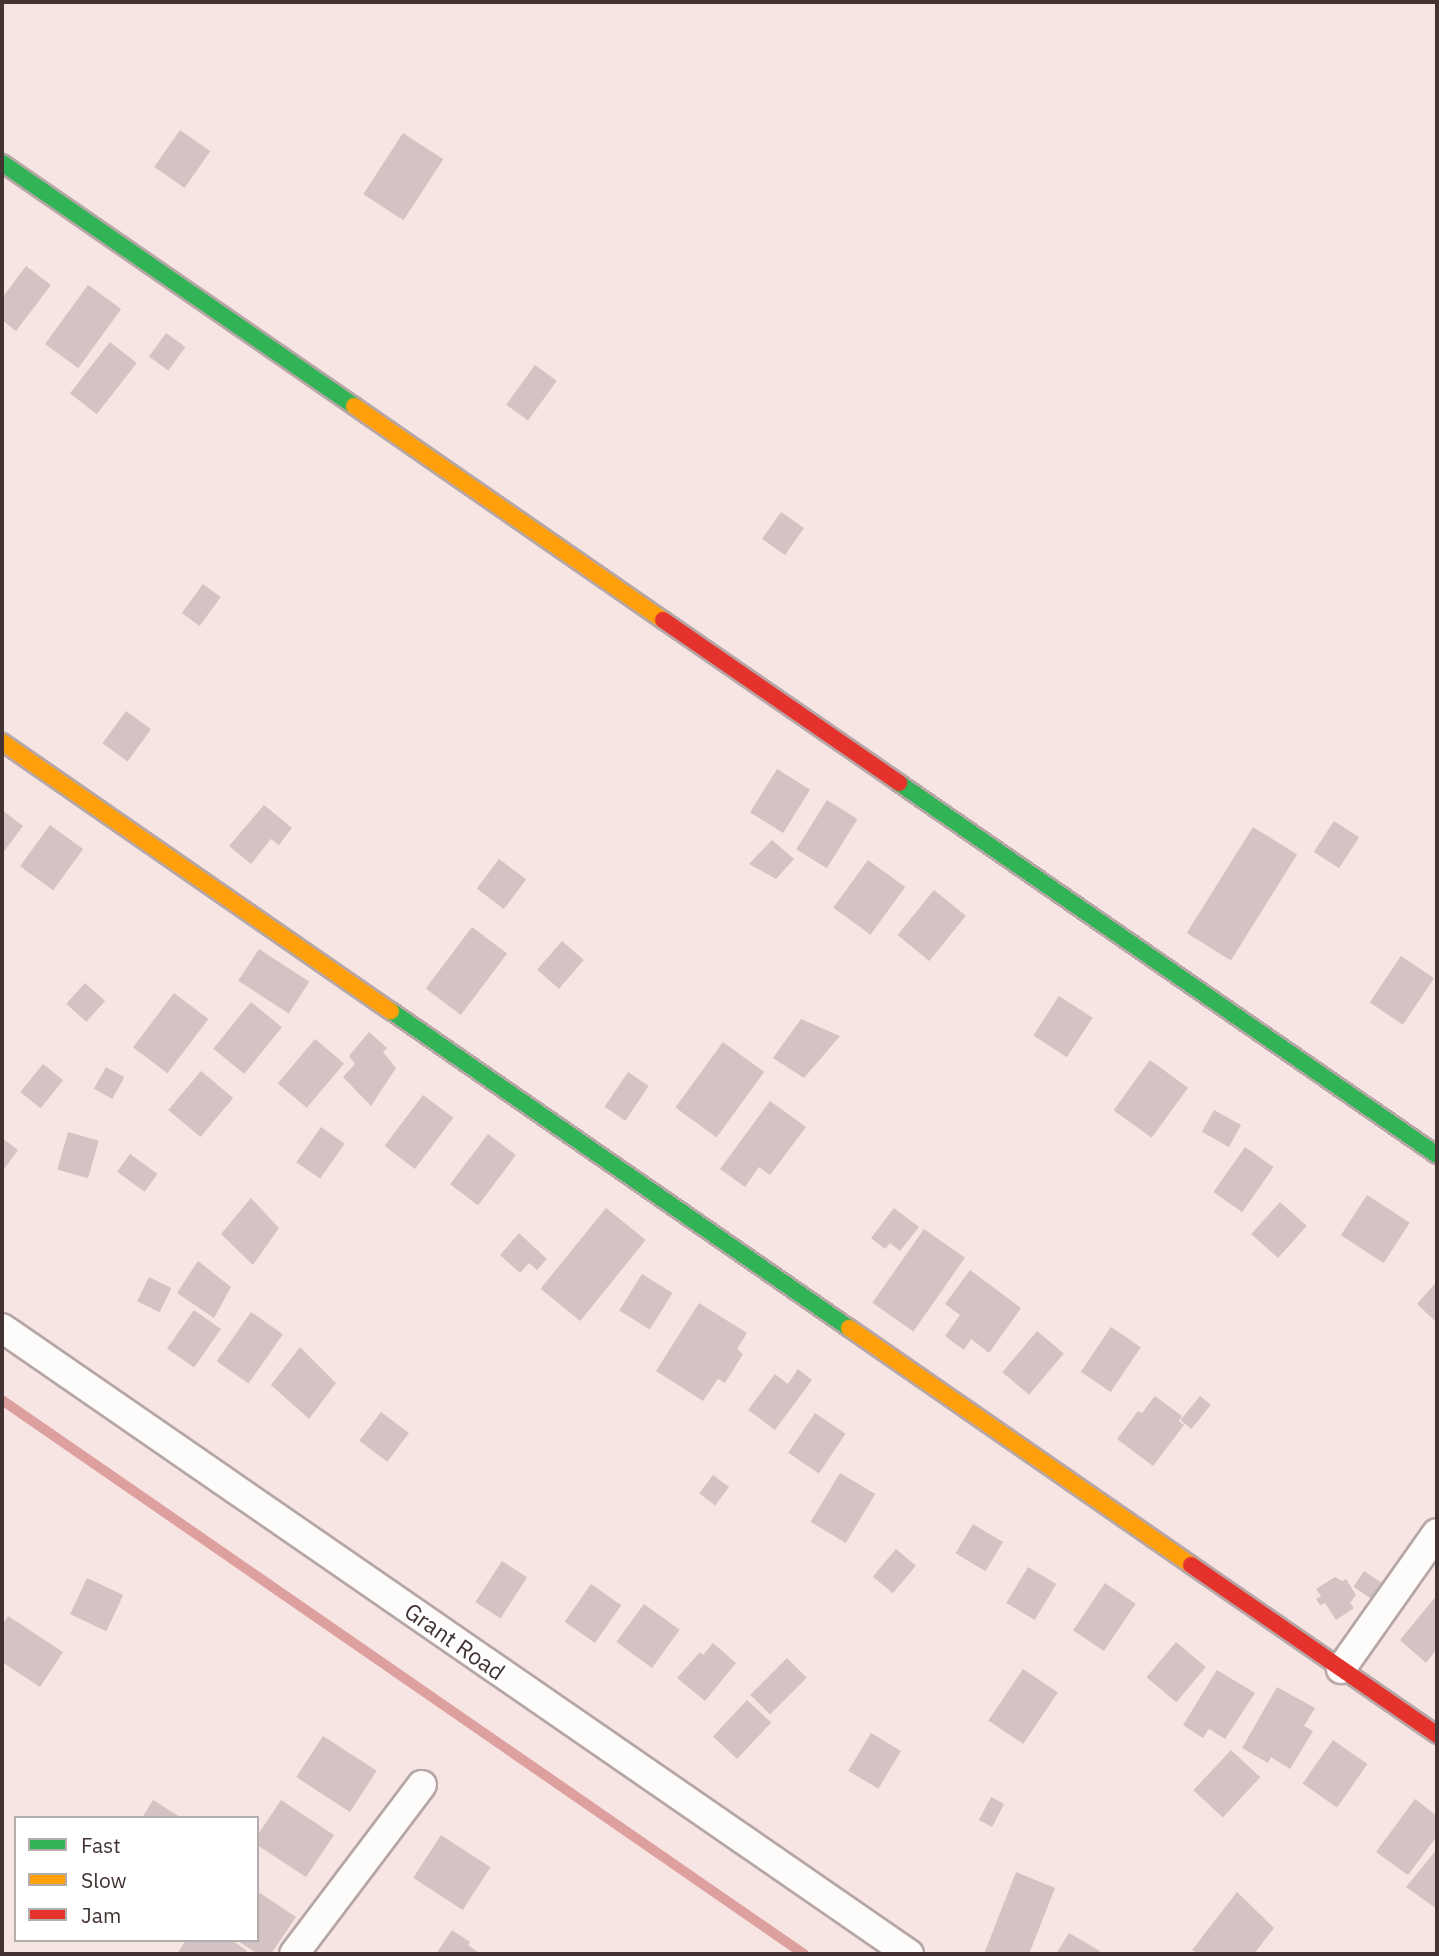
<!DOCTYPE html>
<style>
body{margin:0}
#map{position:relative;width:1439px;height:1956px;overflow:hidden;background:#f7e5e4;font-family:"IBM Plex Sans",sans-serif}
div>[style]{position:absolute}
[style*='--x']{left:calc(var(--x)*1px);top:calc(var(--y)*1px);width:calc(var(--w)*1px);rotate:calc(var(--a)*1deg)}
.stream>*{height:10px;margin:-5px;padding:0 5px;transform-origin:5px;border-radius:5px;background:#dda09f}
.building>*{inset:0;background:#d3c3c3;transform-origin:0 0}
.roads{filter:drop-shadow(2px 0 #b6a6a6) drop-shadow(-2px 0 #b6a6a6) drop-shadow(0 2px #b6a6a6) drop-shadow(0 -2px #b6a6a6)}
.street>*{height:28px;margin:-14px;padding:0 14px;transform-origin:14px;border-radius:14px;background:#fefbfb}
.fast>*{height:16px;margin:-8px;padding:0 8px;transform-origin:8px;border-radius:8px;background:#30b455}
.slow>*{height:16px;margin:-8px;padding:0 8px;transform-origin:8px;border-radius:8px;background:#ff9f0a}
.jam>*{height:16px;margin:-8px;padding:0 8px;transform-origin:8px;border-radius:8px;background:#e5322d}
span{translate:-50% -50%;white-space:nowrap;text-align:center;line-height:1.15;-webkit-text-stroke:5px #fff;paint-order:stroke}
.street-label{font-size:23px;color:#423232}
.frame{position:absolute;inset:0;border:4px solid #423232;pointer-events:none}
.legend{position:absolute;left:14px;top:1816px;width:245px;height:126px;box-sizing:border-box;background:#fff;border:2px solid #b3adad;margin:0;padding:9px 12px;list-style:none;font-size:21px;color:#423232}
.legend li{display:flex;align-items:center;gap:14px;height:35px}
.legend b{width:35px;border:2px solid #b3adad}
</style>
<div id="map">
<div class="stream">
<i style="--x:2;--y:1400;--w:975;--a:34.64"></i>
</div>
<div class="building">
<i style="left:180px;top:130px;width:37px;height:45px;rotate:35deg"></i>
<i style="left:403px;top:133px;width:48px;height:73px;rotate:33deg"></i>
<i style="clip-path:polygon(26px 266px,51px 285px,16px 331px,2px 320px,2px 298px)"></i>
<i style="left:88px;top:285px;width:41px;height:73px;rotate:36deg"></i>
<i style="left:166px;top:333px;width:24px;height:29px;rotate:36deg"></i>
<i style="left:110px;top:342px;width:34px;height:65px;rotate:38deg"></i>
<i style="left:535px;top:365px;width:27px;height:49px;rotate:36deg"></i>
<i style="left:781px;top:512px;width:28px;height:33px;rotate:35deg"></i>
<i style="left:203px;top:584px;width:22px;height:36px;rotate:36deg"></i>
<i style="left:126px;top:711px;width:31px;height:40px;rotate:36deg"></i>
<i style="left:777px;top:769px;width:39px;height:51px;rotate:32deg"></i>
<i style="left:827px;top:800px;width:36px;height:58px;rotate:32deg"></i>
<i style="clip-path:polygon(264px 805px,292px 828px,279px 845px,271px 839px,251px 864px,229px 846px)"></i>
<i style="clip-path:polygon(2px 810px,23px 826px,2px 854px)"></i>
<i style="left:1334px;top:821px;width:30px;height:37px;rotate:33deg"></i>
<i style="left:50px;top:825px;width:41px;height:51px;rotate:36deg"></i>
<i style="left:1253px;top:827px;width:52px;height:125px;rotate:32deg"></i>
<i style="clip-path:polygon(772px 840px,794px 859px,776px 879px,749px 864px)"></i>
<i style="left:499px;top:859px;width:34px;height:37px;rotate:37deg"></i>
<i style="left:868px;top:860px;width:46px;height:59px;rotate:36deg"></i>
<i style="left:934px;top:890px;width:41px;height:58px;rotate:39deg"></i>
<i style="left:472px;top:927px;width:44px;height:77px;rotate:37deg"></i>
<i style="left:562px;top:941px;width:29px;height:38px;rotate:41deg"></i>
<i style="left:259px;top:949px;width:60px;height:38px;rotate:33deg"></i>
<i style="left:1401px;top:956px;width:40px;height:56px;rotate:34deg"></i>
<i style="left:85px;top:983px;width:27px;height:28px;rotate:42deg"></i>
<i style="left:174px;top:993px;width:43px;height:68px;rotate:37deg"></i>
<i style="left:1059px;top:996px;width:40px;height:47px;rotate:33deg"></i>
<i style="left:251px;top:1002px;width:40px;height:60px;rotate:39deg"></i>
<i style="clip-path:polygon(801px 1019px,840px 1036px,804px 1078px,773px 1058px)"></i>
<i style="clip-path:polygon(369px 1032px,387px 1048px,383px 1052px,396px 1068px,371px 1106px,343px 1077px,355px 1064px,349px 1056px)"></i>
<i style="left:315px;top:1039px;width:38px;height:58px;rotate:40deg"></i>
<i style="left:723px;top:1042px;width:51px;height:81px;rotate:36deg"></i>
<i style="left:1150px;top:1060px;width:47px;height:62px;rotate:36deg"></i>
<i style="left:43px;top:1064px;width:26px;height:36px;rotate:39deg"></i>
<i style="left:106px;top:1067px;width:21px;height:25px;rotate:29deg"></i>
<i style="left:201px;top:1071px;width:42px;height:51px;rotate:40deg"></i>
<i style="left:628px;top:1072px;width:25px;height:42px;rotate:34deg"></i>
<i style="left:423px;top:1095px;width:38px;height:64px;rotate:37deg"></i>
<i style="clip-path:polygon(770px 1101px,806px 1127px,770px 1175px,759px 1167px,745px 1187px,720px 1169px)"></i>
<i style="left:1214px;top:1110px;width:31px;height:25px;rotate:29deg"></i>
<i style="left:321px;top:1127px;width:29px;height:43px;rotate:35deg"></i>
<i style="left:68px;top:1132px;width:32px;height:39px;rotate:16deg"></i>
<i style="left:488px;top:1134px;width:35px;height:63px;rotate:37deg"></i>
<i style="clip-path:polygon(2px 1138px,18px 1150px,2px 1172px)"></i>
<i style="left:1245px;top:1147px;width:35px;height:55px;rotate:35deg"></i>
<i style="left:130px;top:1154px;width:34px;height:22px;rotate:36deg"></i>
<i style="left:1367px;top:1195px;width:51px;height:48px;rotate:33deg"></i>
<i style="clip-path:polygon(251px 1198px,279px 1228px,253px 1265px,221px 1234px)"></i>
<i style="left:1280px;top:1202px;width:36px;height:43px;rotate:42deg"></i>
<i style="left:606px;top:1208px;width:51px;height:104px;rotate:39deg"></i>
<i style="clip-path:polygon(894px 1208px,919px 1227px,900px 1251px,890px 1243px,885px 1249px,871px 1238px)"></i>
<i style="left:924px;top:1229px;width:50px;height:90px;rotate:35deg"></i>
<i style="clip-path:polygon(519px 1233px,547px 1259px,537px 1270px,529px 1263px,520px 1273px,500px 1255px)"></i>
<i style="clip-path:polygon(198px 1261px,231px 1287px,214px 1318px,177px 1293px)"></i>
<i style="clip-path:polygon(970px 1270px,1021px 1308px,989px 1353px,971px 1339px,964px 1350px,945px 1336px,960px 1315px,945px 1304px)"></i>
<i style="left:642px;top:1274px;width:36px;height:43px;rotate:32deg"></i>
<i style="left:149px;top:1277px;width:25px;height:27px;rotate:26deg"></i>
<i style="clip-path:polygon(1437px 1281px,1437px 1323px,1417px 1304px)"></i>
<i style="clip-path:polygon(699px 1303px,747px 1333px,737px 1349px,743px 1354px,725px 1383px,718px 1379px,703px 1401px,656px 1371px)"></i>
<i style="left:194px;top:1310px;width:33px;height:47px;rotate:35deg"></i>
<i style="left:251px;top:1312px;width:39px;height:60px;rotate:35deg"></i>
<i style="left:1111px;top:1327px;width:36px;height:54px;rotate:34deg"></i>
<i style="left:1037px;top:1331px;width:35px;height:54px;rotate:40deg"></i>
<i style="clip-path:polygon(300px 1347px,336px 1383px,309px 1419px,271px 1385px)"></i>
<i style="clip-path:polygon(798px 1369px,812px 1380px,775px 1430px,748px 1410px,775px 1374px,788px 1384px)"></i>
<i style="clip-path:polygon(1155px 1396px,1182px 1416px,1179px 1421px,1184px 1425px,1153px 1466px,1117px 1439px,1138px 1411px,1142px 1413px)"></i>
<i style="left:1200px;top:1396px;width:14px;height:31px;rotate:39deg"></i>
<i style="left:381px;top:1412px;width:35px;height:36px;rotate:37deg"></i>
<i style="left:815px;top:1413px;width:37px;height:48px;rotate:34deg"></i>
<i style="left:840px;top:1473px;width:41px;height:57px;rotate:31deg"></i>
<i style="left:713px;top:1475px;width:20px;height:23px;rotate:37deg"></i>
<i style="left:973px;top:1524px;width:35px;height:34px;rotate:31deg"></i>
<i style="left:896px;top:1549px;width:26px;height:36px;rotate:40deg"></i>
<i style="left:502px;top:1561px;width:30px;height:49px;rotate:33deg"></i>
<i style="left:1028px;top:1567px;width:33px;height:42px;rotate:31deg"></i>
<i style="left:1364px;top:1571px;width:22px;height:19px;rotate:34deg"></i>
<i style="clip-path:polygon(1335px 1577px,1342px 1581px,1346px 1579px,1356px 1595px,1350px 1603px,1354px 1608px,1336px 1620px,1325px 1603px,1320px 1605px,1316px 1599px,1321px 1596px,1316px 1589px)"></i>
<i style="left:87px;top:1578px;width:40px;height:40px;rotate:25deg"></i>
<i style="left:1105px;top:1583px;width:37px;height:57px;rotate:34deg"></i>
<i style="left:591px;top:1584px;width:37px;height:46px;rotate:35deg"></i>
<i style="clip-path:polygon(1437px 1595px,1437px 1649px,1426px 1663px,1400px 1640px)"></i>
<i style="left:644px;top:1604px;width:44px;height:47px;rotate:36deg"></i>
<i style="clip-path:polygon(8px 1616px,63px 1652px,40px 1687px,2px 1662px,2px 1626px)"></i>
<i style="left:1176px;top:1642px;width:39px;height:46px;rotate:40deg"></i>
<i style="clip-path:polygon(713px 1643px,736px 1663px,705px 1701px,677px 1678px,700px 1652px,703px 1655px)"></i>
<i style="left:787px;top:1658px;width:28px;height:52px;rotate:45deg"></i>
<i style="left:1023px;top:1669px;width:42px;height:62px;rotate:34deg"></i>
<i style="clip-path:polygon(1217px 1670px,1255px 1693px,1225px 1739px,1209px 1729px,1203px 1738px,1183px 1725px)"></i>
<i style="clip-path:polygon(1277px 1687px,1315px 1708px,1304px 1726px,1313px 1731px,1290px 1769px,1271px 1757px,1268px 1763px,1242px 1748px)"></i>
<i style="left:747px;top:1700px;width:33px;height:50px;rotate:43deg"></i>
<i style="left:871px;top:1733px;width:35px;height:44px;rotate:31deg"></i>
<i style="left:323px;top:1736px;width:64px;height:49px;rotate:33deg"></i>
<i style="left:1333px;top:1740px;width:42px;height:53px;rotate:35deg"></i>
<i style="left:1231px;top:1750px;width:40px;height:55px;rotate:43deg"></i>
<i style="left:991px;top:1797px;width:15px;height:26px;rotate:28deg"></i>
<i style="clip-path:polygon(1415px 1799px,1437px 1816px,1437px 1836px,1408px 1875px,1376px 1852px)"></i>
<i style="clip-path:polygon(153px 1800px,182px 1818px,142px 1818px)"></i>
<i style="clip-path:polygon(281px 1800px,334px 1835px,306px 1877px,257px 1845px,257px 1836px)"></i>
<i style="left:441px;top:1835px;width:59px;height:51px;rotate:33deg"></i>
<i style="clip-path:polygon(1437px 1849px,1437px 1909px,1406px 1887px)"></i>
<i style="clip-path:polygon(1016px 1872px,1055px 1888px,1029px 1954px,984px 1954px)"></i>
<i style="clip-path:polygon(257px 1891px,296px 1917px,271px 1954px,258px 1954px,236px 1940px,257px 1940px)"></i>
<i style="clip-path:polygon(1237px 1892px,1274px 1928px,1254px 1954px,1198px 1954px,1192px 1950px)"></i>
<i style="clip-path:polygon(452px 1930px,470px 1942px,468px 1945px,481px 1954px,436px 1954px)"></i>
<i style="clip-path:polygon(1069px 1933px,1100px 1951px,1098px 1954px,1056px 1954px)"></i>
<i style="clip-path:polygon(186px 1940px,232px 1940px,247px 1951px,245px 1954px,177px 1954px)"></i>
</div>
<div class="roads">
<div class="street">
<i style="--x:2;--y:1328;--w:1102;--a:34.61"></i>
<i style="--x:1341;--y:1669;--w:166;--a:-54.8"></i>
<i style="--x:294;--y:1954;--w:212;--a:-52.9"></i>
</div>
<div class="fast">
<i style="--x:2;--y:163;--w:428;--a:34.6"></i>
<i style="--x:899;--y:783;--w:654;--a:34.66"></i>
<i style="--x:391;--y:1011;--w:557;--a:34.69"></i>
</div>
<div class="slow">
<i style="--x:354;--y:406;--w:376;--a:34.7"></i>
<i style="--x:2;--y:742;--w:473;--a:34.7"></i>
<i style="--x:849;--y:1328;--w:416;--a:34.7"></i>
</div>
<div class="jam">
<i style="--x:663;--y:620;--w:287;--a:34.6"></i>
<i style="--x:1191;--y:1565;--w:299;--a:34.6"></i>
</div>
</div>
<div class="street-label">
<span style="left:455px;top:1641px;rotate:35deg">Grant Road</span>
</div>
<div class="frame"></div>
<ul class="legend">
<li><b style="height:9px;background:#30b455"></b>Fast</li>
<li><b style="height:9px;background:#ff9f0a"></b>Slow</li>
<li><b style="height:9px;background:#e5322d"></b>Jam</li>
</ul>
</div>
